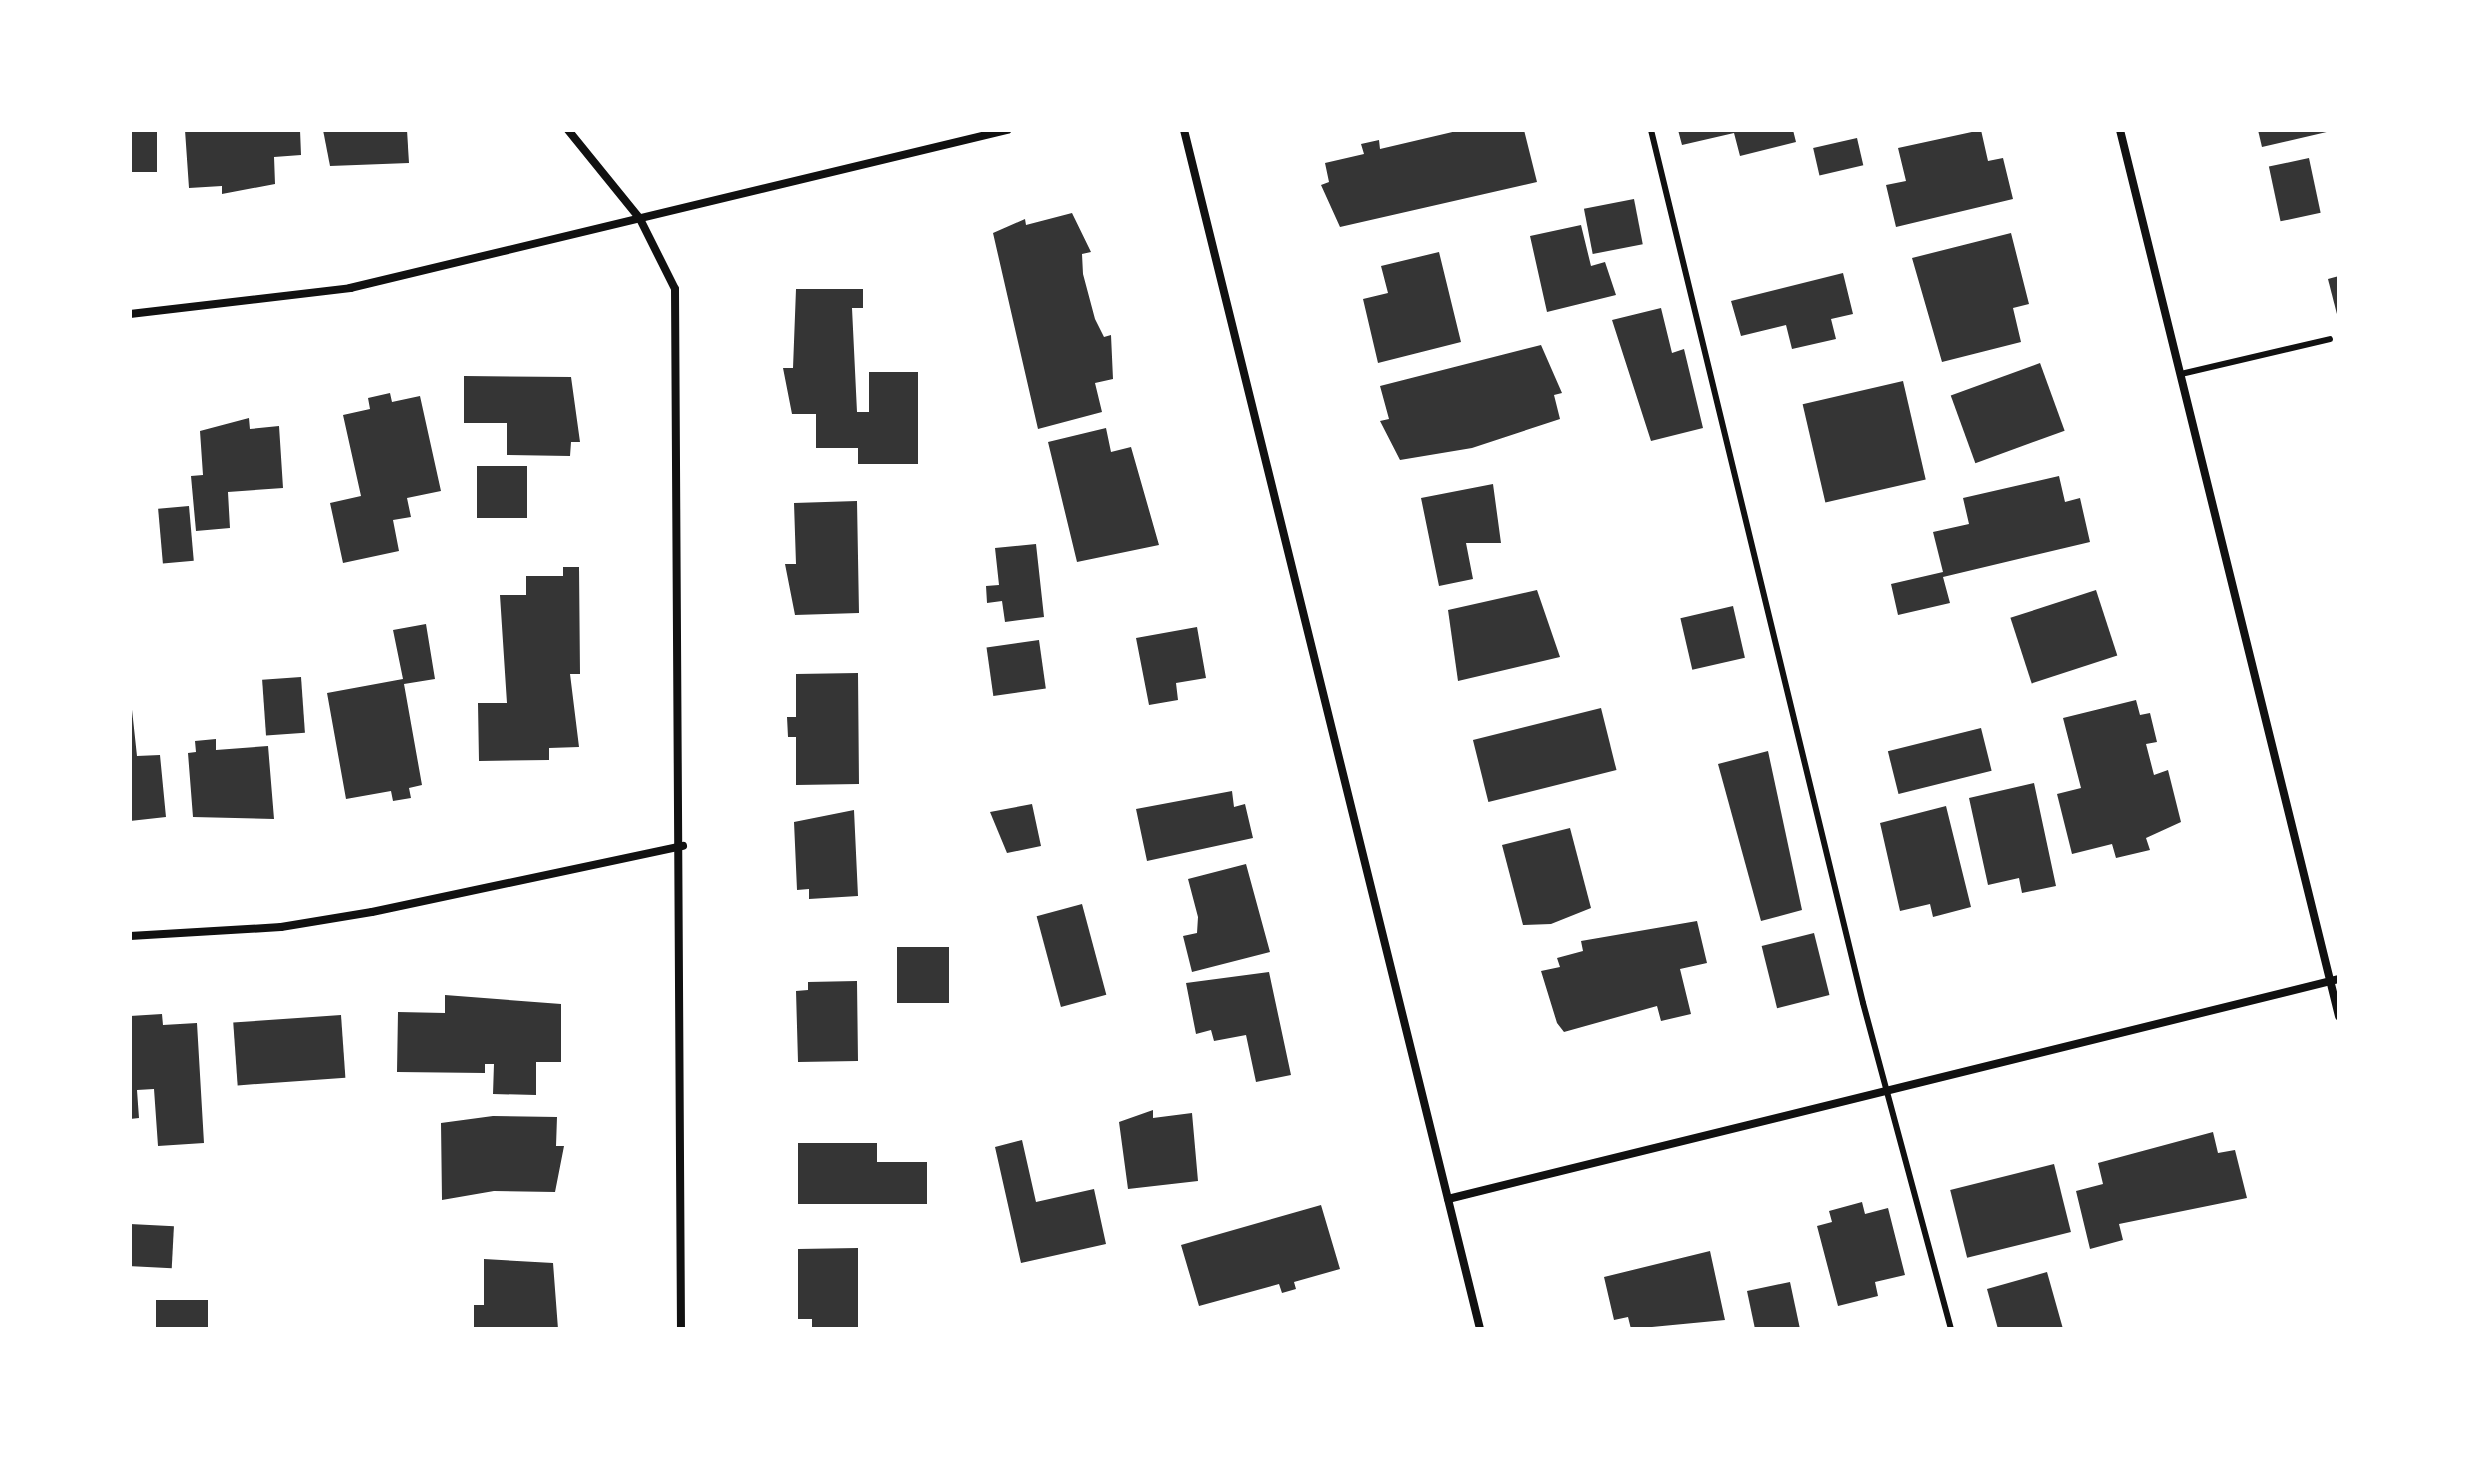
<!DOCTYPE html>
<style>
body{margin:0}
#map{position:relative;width:2469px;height:1459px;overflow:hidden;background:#fff;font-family:"Fira Sans",sans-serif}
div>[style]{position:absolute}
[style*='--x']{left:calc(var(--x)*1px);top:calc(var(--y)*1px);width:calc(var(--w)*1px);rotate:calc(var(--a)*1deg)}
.building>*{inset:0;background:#353535;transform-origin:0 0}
.service>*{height:6px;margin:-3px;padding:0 3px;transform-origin:3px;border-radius:3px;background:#111}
.minor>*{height:8px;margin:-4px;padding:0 4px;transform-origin:4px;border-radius:4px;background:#111}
span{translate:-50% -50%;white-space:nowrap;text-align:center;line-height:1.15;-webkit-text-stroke:8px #fff;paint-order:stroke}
.frame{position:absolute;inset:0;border:132px solid #fff;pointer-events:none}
</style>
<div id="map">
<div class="building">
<i style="left:130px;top:130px;width:27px;height:42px"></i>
<i style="clip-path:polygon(185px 130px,300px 130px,301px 155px,274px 157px,275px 184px,222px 194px,222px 186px,189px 188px)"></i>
<i style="clip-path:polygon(323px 130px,407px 130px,409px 163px,330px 166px)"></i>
<i style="clip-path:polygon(1461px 130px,1524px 130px,1537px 182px,1340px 227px,1321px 185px,1329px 182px,1325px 163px,1364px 154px,1361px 144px,1379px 140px,1380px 149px)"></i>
<i style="clip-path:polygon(1678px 130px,1793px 130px,1796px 142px,1740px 156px,1734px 133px,1682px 145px)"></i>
<i style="clip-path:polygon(1981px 130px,1988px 161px,2003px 158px,2013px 199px,1896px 227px,1886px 185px,1906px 181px,1898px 148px)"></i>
<i style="clip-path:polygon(2258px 130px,2331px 130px,2331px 131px,2262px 147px)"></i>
<i style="left:1857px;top:138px;width:28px;height:45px;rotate:77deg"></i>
<i style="left:2309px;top:158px;width:56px;height:41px;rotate:78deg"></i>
<i style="left:1634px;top:199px;width:46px;height:51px;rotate:79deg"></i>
<i style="clip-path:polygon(1072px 213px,1091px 252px,1082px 254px,1083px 274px,1095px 319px,1104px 337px,1111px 335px,1113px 379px,1095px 383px,1102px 412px,1038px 429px,993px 233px,1025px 219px,1026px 225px)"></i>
<i style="clip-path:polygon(1581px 225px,1591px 266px,1605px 262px,1616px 295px,1547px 312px,1530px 236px)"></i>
<i style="clip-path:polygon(2011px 233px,2029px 304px,2013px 308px,2021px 342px,1942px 362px,1912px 258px)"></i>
<i style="clip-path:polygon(1439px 252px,1461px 342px,1378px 363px,1363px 299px,1388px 293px,1381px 266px)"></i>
<i style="clip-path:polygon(1843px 273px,1853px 314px,1831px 319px,1836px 339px,1792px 349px,1786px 325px,1741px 336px,1731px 301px)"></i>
<i style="clip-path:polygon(2339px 276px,2339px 317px,2338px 318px,2328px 279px)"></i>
<i style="clip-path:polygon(796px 289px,863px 289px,863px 308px,852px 308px,857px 412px,869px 412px,869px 372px,918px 372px,918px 464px,858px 464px,858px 448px,816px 448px,816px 414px,792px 414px,783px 368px,793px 368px)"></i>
<i style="clip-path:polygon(1661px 308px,1672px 353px,1684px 349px,1703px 428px,1651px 441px,1612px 320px)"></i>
<i style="clip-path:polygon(1541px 345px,1562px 393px,1554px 395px,1560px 419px,1472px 448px,1400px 460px,1380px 421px,1389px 419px,1380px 386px)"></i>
<i style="left:2040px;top:363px;width:72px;height:95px;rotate:70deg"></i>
<i style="clip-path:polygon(464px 376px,571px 377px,580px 442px,571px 442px,570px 456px,507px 455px,507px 423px,464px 423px)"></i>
<i style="left:1903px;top:381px;width:101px;height:103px;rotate:77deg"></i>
<i style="clip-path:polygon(390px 393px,392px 402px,420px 396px,441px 491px,407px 498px,411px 517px,393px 520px,399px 551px,343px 563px,330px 503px,361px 496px,343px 415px,370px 409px,368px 398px)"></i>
<i style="clip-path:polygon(249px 418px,250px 429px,279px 426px,283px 488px,228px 492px,230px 528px,196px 531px,191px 476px,203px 475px,200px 431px)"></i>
<i style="clip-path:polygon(1106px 428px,1111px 452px,1131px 447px,1159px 545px,1077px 562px,1048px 442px)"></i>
<i style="left:477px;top:466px;width:50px;height:52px"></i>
<i style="clip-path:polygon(2059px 476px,2065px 502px,2080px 498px,2090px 542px,1943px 577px,1950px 603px,1898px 615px,1891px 584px,1943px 572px,1933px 532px,1969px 524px,1963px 498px)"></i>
<i style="clip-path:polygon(1493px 484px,1501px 543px,1466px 543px,1473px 579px,1439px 586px,1421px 498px)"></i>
<i style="clip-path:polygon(857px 501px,859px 613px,795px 615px,785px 564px,796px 564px,794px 503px)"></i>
<i style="left:189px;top:506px;width:55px;height:31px;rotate:85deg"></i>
<i style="clip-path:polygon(1036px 544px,1044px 617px,1005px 622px,1002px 601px,987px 603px,986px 586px,999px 585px,995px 548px)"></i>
<i style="clip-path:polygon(563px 567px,579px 567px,580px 674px,570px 674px,579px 747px,549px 748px,549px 760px,479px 761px,478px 703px,507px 703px,500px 595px,526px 595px,526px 576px,563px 576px)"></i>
<i style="clip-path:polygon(1537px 590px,1560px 657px,1458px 681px,1448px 610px)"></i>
<i style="left:2096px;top:590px;width:69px;height:90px;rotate:72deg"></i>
<i style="left:1733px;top:606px;width:53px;height:54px;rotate:77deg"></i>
<i style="clip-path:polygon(426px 624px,435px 679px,404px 684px,422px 785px,409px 788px,411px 798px,393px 801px,391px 791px,346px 799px,327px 693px,403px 679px,393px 630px)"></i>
<i style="clip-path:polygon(1197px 627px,1206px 678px,1176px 683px,1178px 700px,1149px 705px,1136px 638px)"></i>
<i style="left:1039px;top:640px;width:49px;height:53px;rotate:82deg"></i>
<i style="clip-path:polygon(858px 673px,859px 784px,796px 785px,796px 737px,788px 737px,787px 717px,796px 717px,796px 674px)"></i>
<i style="left:301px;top:677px;width:56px;height:39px;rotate:86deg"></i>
<i style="clip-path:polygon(130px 691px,137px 756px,160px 755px,166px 817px,130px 821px)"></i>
<i style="clip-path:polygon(2136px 700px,2140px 715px,2150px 713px,2157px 742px,2146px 744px,2154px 775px,2168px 770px,2181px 822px,2146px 838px,2150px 850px,2116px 858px,2112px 844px,2072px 854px,2057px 794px,2081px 788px,2063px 718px)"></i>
<i style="left:1601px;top:708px;width:64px;height:132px;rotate:76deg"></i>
<i style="left:1981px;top:728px;width:44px;height:96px;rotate:76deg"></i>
<i style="clip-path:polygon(216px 739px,216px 750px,268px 746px,274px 819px,193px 817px,188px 753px,196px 752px,195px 741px)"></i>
<i style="clip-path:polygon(1768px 751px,1802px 910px,1761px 921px,1718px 764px)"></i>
<i style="clip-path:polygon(2034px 783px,2056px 886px,2022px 893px,2019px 878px,1988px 885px,1969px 798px)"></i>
<i style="clip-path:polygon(1232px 791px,1234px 807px,1245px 804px,1253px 838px,1147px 861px,1136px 809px)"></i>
<i style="clip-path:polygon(1032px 804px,1041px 846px,1007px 853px,990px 812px)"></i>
<i style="clip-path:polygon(1946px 806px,1971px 907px,1933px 917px,1930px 904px,1900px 911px,1880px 823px)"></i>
<i style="clip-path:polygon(854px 810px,858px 896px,809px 899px,809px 889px,797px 890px,794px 822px)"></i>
<i style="clip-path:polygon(1570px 828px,1591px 908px,1551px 924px,1523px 925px,1502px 845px)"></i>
<i style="clip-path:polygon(1246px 864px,1270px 952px,1192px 972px,1183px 936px,1197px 933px,1198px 917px,1188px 879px)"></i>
<i style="left:1082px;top:904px;width:94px;height:47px;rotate:75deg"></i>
<i style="clip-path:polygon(1697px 921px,1707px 963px,1680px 969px,1691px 1014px,1661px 1021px,1657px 1006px,1564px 1032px,1557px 1023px,1541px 971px,1560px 967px,1557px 958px,1583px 951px,1581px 941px)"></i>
<i style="left:1814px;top:933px;width:64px;height:54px;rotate:76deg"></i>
<i style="left:897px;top:947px;width:52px;height:56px"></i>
<i style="clip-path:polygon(1269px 972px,1291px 1075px,1256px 1082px,1246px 1035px,1214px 1041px,1211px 1030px,1196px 1034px,1186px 983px)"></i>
<i style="clip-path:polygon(857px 981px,858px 1061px,798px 1062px,796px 991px,808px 990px,808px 982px)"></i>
<i style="clip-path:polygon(445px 995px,561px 1004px,561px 1062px,536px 1062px,536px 1095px,493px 1094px,494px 1064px,485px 1064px,485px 1073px,397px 1072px,398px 1012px,445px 1013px)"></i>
<i style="clip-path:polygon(162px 1014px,163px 1025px,197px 1023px,204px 1143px,158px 1146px,154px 1089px,137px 1090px,139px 1118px,130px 1119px,130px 1016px)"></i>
<i style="left:341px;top:1015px;width:63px;height:108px;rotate:86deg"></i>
<i style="clip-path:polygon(1153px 1110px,1153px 1118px,1192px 1113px,1198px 1181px,1128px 1189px,1119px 1122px)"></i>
<i style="clip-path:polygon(493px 1116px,557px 1117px,556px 1146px,564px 1146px,555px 1192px,494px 1191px,442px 1200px,441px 1123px)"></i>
<i style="clip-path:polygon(2213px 1132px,2218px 1153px,2235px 1150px,2247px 1198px,2119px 1224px,2123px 1240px,2090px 1249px,2076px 1191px,2103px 1184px,2098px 1163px)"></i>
<i style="clip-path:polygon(1022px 1140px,1036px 1202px,1094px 1189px,1106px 1244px,1021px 1263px,995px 1147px)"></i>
<i style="clip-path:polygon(798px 1143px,877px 1143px,877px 1162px,927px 1162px,927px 1204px,798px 1204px)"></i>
<i style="left:2054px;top:1164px;width:70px;height:107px;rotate:76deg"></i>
<i style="clip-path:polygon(1862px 1202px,1865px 1214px,1888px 1208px,1905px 1275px,1875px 1282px,1878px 1296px,1838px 1306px,1817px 1226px,1832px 1222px,1829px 1211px)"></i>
<i style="clip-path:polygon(1321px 1205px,1340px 1269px,1294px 1282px,1296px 1289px,1282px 1293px,1279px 1284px,1199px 1306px,1181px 1245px)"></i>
<i style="left:130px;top:1224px;width:44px;height:42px;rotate:3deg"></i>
<i style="clip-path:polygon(858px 1248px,858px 1327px,812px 1328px,812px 1319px,798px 1319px,798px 1249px)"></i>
<i style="clip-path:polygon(1710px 1251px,1725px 1320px,1631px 1329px,1628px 1317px,1614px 1320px,1604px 1277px)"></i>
<i style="clip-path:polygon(484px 1259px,553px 1263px,558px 1329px,474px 1329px,474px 1305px,484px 1305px)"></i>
<i style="clip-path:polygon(2047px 1272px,2063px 1329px,1998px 1329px,1987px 1289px)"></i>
<i style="clip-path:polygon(1790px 1282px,1800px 1329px,1755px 1329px,1747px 1291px)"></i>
<i style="left:156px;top:1300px;width:52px;height:29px"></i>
</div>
<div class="service">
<i style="--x:1651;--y:130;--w:898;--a:76.35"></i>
<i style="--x:1863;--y:1003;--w:338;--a:74.9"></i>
<i style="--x:2181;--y:374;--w:153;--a:-13.2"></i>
</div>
<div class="minor">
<i style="--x:568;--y:130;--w:114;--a:51"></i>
<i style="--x:640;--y:219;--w:78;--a:63.4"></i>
<i style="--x:675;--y:289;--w:1040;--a:89.67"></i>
<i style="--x:1184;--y:130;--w:1235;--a:76.13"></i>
<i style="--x:2120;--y:130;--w:913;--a:76.12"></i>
<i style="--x:130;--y:314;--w:222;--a:-6.7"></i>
<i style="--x:350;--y:288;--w:676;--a:-13.52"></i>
<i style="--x:130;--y:936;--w:151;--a:-3.4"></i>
<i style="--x:281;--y:927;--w:92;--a:-9.4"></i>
<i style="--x:372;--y:912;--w:318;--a:-12"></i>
<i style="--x:1448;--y:1199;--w:918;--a:-13.87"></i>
</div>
<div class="frame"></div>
</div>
